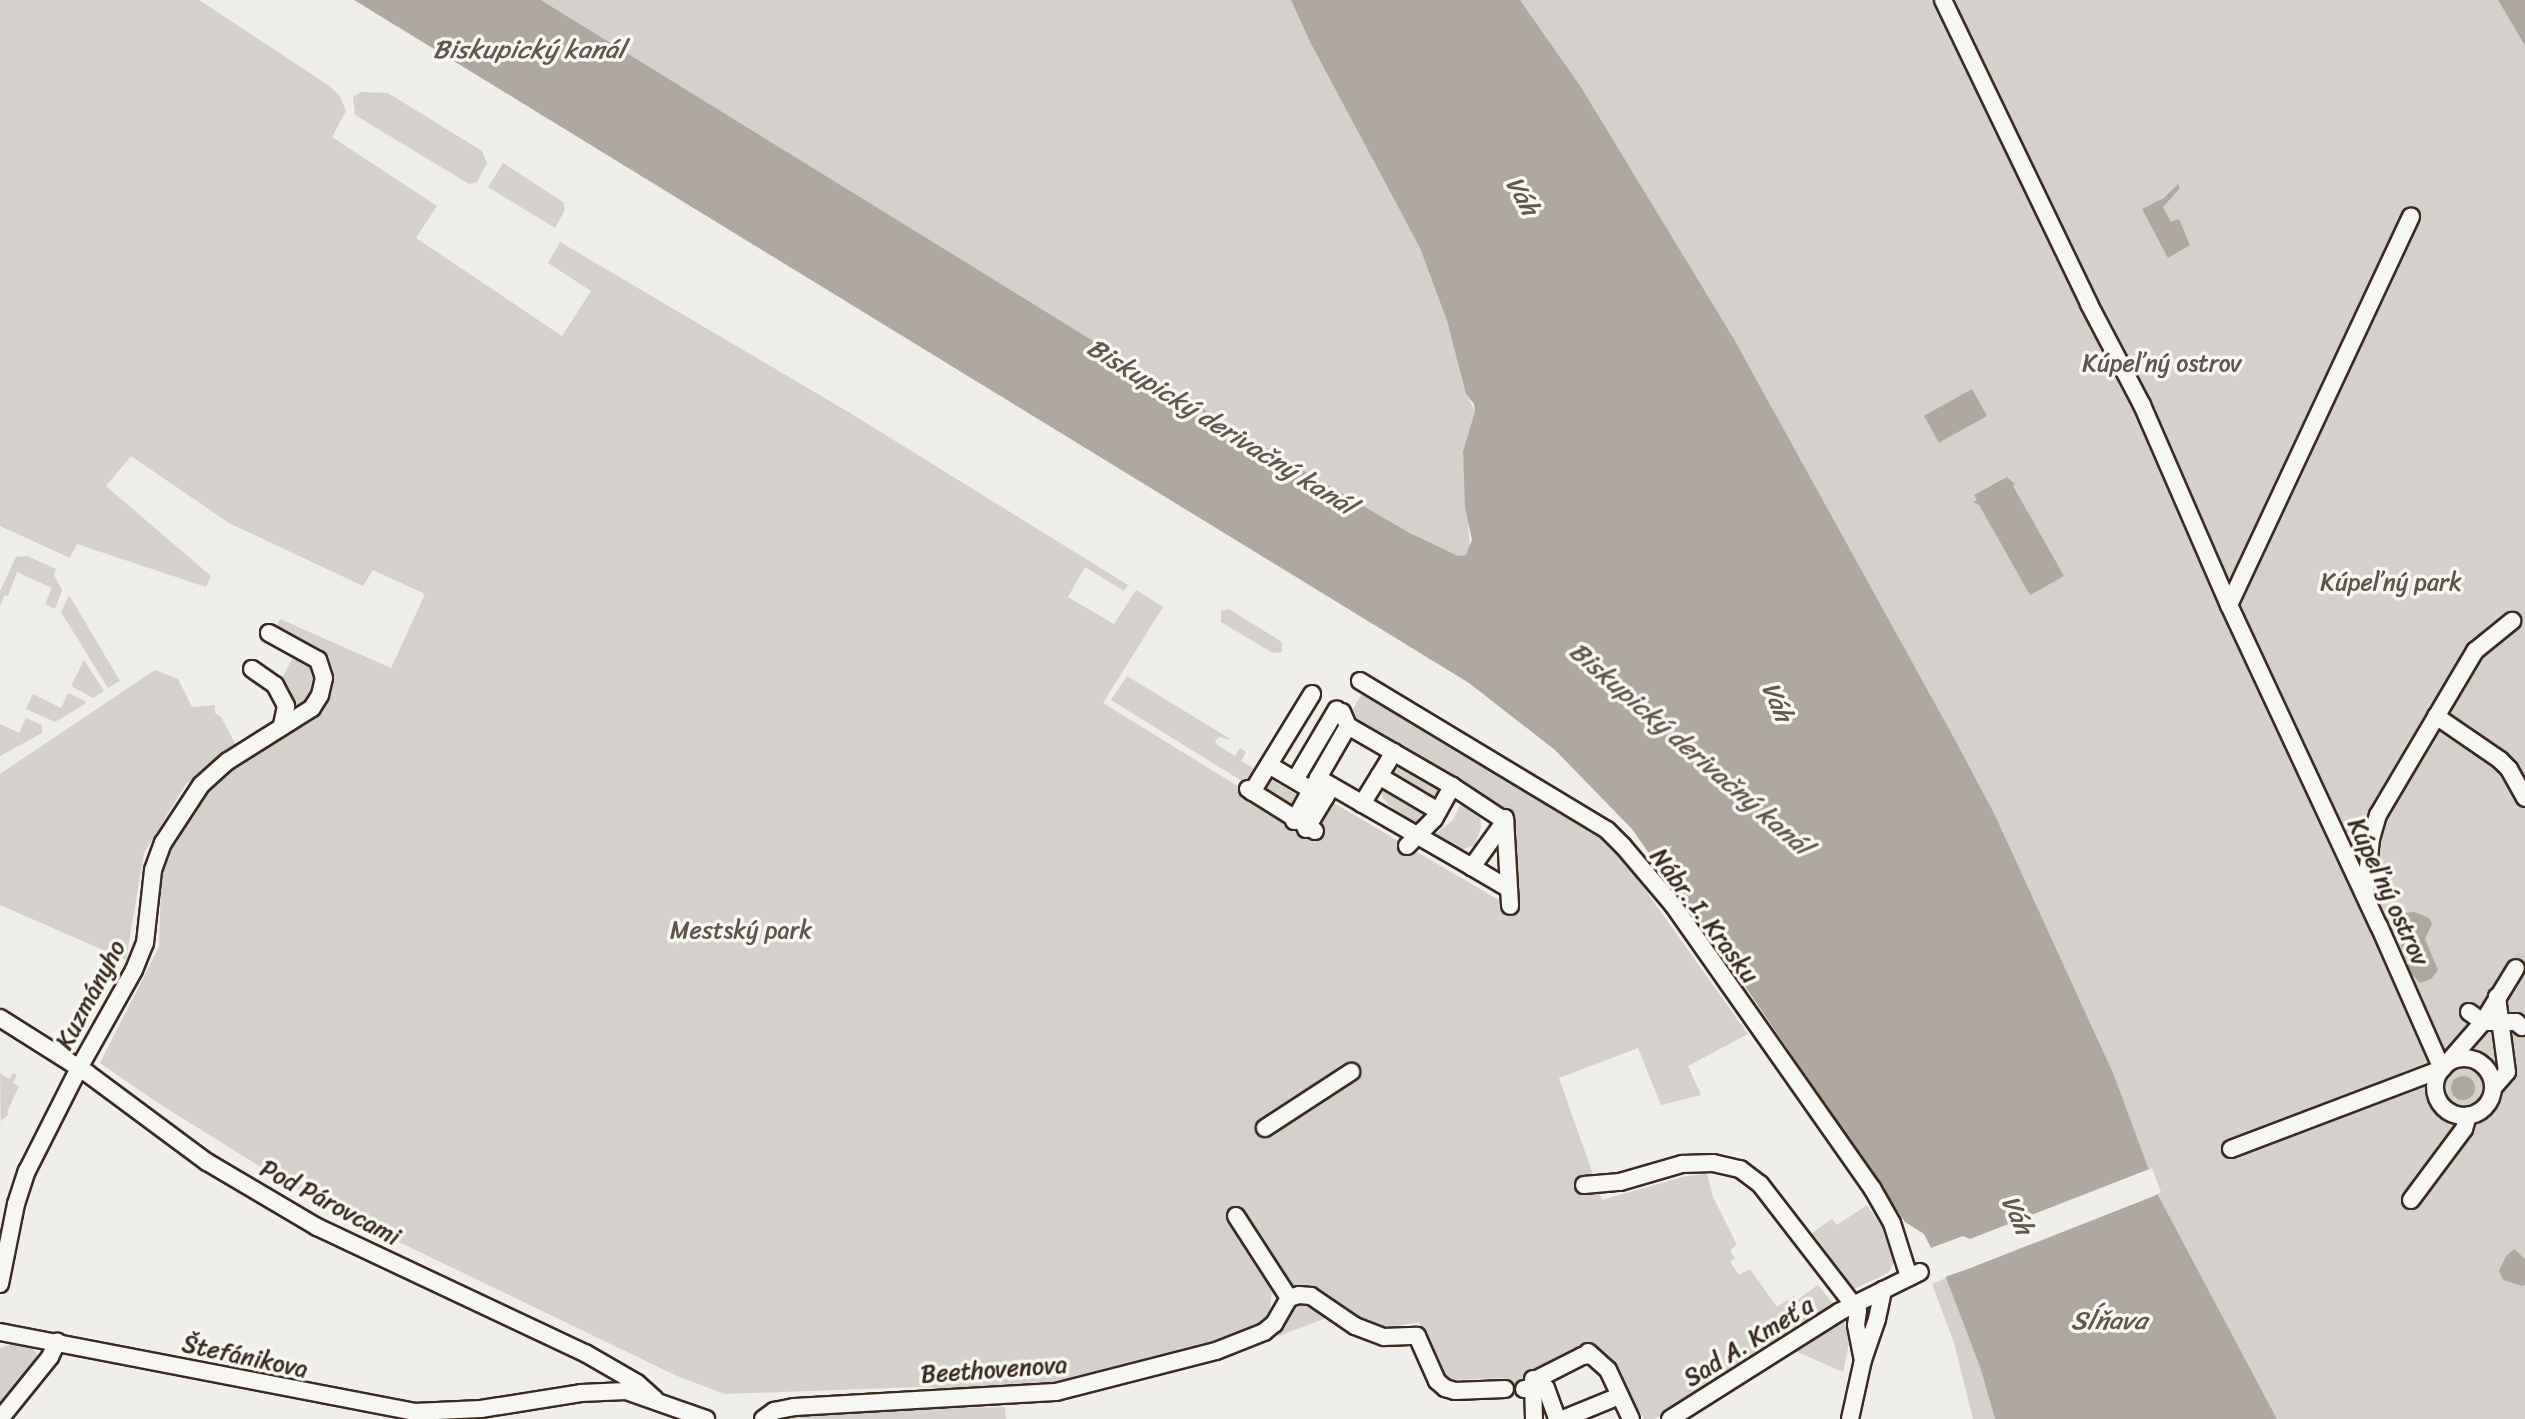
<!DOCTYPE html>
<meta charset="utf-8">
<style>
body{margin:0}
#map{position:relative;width:2525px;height:1419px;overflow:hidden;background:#efeeea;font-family:Sriracha,sans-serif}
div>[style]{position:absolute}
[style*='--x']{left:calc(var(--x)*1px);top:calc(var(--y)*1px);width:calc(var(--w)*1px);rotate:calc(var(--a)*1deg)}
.green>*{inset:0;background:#d4d1cc;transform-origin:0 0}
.water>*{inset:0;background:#afa8a1;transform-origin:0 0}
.round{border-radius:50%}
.pier>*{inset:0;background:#efeeea}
.street-tunnel>*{height:16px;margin-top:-8px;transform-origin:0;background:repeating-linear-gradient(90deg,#cbc7c1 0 16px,transparent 0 24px)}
.roads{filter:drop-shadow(2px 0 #3b2a1e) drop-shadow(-2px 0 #3b2a1e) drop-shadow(0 2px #3b2a1e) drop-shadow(0 -2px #3b2a1e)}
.street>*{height:16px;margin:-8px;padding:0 8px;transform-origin:8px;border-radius:8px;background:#f6f6f2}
.street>.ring{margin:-8px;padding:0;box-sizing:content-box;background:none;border:16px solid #f6f6f2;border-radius:50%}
span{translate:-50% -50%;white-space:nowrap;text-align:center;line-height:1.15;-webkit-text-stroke:7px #f6f6f2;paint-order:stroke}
.park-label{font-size:24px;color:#61544a}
.street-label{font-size:24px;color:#3b2a1e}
.water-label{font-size:26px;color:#64564c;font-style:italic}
</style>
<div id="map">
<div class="green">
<i style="clip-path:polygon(0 0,199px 0,328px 85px,340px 96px,346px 111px,332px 137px,437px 206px,416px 238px,562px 336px,591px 291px,548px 263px,560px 242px,850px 413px,1128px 585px,1124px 591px,1085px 567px,1068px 597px,1114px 624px,1136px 590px,1163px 607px,1103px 703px,1291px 819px,1315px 831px,1332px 802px,1509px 906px,1505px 810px,1347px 719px,1367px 685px,1606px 835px,1748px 1034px,1688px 1066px,1701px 1095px,1661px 1105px,1638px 1048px,1559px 1078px,1602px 1200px,1686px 1176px,1707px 1174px,1713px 1197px,1737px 1245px,1730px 1250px,1735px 1258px,1730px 1262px,1739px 1275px,1750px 1269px,1777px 1307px,1794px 1296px,1797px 1300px,1818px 1285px,1834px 1305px,1655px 1419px,1644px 1419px,1604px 1351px,1581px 1352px,1526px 1384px,1504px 1384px,1503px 1378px,1447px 1380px,1439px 1375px,1419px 1322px,1381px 1329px,1359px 1321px,1334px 1300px,1284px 1282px,1272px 1288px,1270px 1309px,1263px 1326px,1194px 1352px,1054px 1385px,998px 1390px,918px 1387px,725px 1394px,677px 1376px,320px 1204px,158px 1103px,100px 1063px,159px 947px,162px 852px,193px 798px,251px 756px,312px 721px,325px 703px,331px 679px,323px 657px,316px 648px,276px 629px,280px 619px,391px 668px,425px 594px,373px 570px,363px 586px,229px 523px,131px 456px,106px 486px,211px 576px,206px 587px,77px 544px,70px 558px,0 526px)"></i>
<i style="clip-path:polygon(541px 0,1291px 0,1310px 42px,1420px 248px,1447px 321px,1466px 394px,1475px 411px,1463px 451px,1470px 549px,1465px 556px,1458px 556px,1408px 532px,1309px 474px)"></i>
<i style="clip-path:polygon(1520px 0,2498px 0,2525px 46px,2525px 1419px,2277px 1419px,2159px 1197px,2114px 1075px,1995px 815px,1953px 736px,1734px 339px,1581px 87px)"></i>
<i style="clip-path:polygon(361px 92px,388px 93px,482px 151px,487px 163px,477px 182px,469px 184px,355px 115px,353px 97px)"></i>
<i style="clip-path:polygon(503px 163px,563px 202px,565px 210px,555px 228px,488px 187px)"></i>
<i style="clip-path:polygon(27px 556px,56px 569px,54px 575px,62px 590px,55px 609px,45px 604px,52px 588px,17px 572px,8px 596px,5px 595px,0 606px,0 591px,16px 557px)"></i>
<i style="clip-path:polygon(69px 595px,120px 681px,108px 688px,61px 612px)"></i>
<i style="clip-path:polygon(1229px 609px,1282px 642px,1282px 652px,1273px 653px,1221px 622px,1221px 611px)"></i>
<i style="clip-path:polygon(302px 656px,311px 664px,315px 687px,305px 704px,294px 708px,283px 677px,293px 657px)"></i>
<i style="clip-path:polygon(84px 660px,104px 691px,93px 698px,71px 686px)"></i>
<i style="clip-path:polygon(155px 670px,178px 679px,192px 707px,215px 705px,215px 713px,221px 717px,237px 747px,186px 784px,144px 853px,126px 960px,0 905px,0 774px)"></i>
<i style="clip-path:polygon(1127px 676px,1232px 740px,1219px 737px,1215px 741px,1217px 745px,1235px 756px,1240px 748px,1246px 752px,1241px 761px,1258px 771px,1250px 786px,1111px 700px)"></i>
<i style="clip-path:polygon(68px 693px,85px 701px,85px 704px,55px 722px,26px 709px,33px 694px,61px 708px)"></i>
<i style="clip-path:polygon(26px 718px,42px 725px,42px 733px,0 756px,0 724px,19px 733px)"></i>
<i style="clip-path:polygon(1402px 768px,1426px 777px,1443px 791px,1439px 804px,1389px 779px,1391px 769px)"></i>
<i style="left:1267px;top:777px;width:42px;height:17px;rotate:31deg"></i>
<i style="clip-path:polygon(1379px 785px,1431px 813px,1422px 825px,1402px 817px,1383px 799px)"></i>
<i style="clip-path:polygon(1462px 801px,1480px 813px,1481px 827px,1475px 845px,1458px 851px,1436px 838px,1435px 834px,1453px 820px)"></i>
<i style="clip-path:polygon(0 1073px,9px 1079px,14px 1073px,17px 1075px,13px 1083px,19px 1086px,7px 1112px,9px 1114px,1px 1121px,1px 1132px)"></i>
<i style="clip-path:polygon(1867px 1205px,1895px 1246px,1897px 1258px,1888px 1273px,1852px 1290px,1812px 1233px,1832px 1219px,1837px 1225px)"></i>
<i style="clip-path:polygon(1946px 1278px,1980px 1367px,1995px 1419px,1973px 1419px,1954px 1343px,1932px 1284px)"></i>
<i style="clip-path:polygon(1313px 1304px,1322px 1308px,1326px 1318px,1279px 1336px,1279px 1323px,1288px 1313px,1299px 1305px)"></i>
<i style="clip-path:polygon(1844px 1321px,1850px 1339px,1843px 1372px,1793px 1350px)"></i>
<i style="clip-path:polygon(11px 1344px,30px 1347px,37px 1353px,35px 1364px,0 1407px,0 1348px)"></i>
<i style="clip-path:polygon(1005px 1407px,1006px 1419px,781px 1419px,870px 1410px)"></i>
</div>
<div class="water">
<i style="clip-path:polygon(354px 0,541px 0,1309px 474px,1408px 532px,1458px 556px,1466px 555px,1472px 540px,1465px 507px,1463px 451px,1475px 411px,1474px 404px,1466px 394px,1447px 321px,1420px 248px,1310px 42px,1291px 0,1520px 0,1581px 87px,1734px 339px,1953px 736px,1995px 815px,2114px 1075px,2159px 1197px,2277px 1419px,1995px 1419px,1980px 1367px,1946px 1278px,1924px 1234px,1905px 1222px,1677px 886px,1671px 885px,1632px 829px,1555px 750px,1469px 683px)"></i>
<i style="clip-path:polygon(2498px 0,2525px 0,2525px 46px)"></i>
<i style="clip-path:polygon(2178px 184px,2180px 188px,2163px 207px,2171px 222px,2179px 219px,2190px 245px,2168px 258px,2142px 209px,2164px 198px)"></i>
<i style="left:1972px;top:389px;width:31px;height:55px;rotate:61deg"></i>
<i style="clip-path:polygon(2007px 477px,2015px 484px,2013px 486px,2064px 576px,2030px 595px,1979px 505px,1973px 502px,1977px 500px,1974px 495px)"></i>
<i style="clip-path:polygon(2415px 912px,2429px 918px,2432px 924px,2425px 939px,2438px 970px,2431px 979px,2420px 983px,2407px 969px,2407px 964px,2414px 960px,2413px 957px,2409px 957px,2401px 947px,2404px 939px,2401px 917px,2404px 913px)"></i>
<i class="round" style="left:2451px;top:1076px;width:24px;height:24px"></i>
<i style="clip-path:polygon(2514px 1249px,2525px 1259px,2525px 1285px,2522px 1286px,2503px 1280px,2499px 1271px,2506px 1256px)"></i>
</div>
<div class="pier">
<i style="clip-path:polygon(2152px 1168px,2161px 1192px,2154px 1196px,1968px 1269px,1942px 1278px,1928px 1249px,1963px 1236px,1970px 1239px)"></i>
</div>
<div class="street-tunnel">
<i style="--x:2516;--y:968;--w:15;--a:-53"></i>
</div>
<div class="roads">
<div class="street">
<i style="--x:1943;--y:0;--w:337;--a:64.3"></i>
<i style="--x:2089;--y:304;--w:114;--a:62.3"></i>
<i style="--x:2142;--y:405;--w:218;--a:66.5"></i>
<i style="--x:2229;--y:605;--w:354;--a:65"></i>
<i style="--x:2379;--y:926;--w:156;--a:66.2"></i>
<i style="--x:2229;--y:605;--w:429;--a:-64.9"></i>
<i style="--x:252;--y:669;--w:28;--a:35"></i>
<i style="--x:275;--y:685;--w:24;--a:62"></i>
<i style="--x:286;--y:706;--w:19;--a:102"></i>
<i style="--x:1360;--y:681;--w:288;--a:31.1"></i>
<i style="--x:1607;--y:830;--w:23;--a:45"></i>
<i style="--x:1623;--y:846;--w:77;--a:49.7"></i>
<i style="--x:1673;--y:905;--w:346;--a:54.9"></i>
<i style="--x:1872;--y:1188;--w:40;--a:60.3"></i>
<i style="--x:1892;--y:1223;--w:57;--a:72.5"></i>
<i style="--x:1342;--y:712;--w:15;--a:67"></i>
<i style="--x:1348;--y:726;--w:120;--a:30"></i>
<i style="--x:1452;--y:786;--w:64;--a:33.4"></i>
<i style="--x:1505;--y:821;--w:57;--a:125.7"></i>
<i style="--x:1472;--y:867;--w:178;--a:-150"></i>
<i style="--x:1318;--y:778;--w:60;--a:-60"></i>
<i style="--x:2436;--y:716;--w:78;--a:34.5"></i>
<i style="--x:2500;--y:760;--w:13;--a:45"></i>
<i style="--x:2509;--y:769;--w:33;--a:61"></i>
<i style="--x:1269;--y:765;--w:65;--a:30.5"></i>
<i style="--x:1379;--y:776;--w:69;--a:30.7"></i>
<i style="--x:1295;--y:780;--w:82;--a:-59.4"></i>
<i style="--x:1248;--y:789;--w:79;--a:32.1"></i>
<i style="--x:1252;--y:792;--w:115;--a:-58.5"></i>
<i style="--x:1362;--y:804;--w:61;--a:-58.4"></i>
<i style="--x:1505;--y:818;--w:88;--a:86.7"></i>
<i style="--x:1294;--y:821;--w:43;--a:-61.1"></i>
<i style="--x:1306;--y:829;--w:44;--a:-58.8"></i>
<i style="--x:1407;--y:846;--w:38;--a:-45"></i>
<i style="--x:1434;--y:819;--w:38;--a:-61"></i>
<i style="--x:1472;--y:867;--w:43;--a:30.7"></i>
<i style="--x:2365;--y:895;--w:56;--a:-83.9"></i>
<i style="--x:2371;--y:839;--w:25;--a:-74"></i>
<i style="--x:2378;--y:815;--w:191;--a:-59.4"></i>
<i style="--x:2475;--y:651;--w:48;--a:-39"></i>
<i style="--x:2469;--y:1012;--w:17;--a:36"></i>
<i style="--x:2483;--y:1022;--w:33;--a:0"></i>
<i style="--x:2516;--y:1022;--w:8;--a:40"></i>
<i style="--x:0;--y:1018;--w:103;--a:32.3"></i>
<i style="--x:87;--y:1073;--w:149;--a:36.6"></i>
<i style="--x:207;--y:1162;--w:128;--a:30.6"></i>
<i style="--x:317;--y:1227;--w:296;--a:25.2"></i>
<i style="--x:585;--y:1353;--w:60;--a:30"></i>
<i style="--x:637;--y:1383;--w:24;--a:42"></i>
<i class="ring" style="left:2435px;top:1058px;width:42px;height:42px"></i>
<i style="--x:2493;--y:1088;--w:21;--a:-49"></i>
<i style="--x:2507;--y:1072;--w:76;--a:-97.6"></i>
<i style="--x:1265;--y:1128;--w:103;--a:-33.1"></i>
<i style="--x:2231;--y:1149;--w:226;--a:-20.8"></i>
<i style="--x:2442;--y:1069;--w:62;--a:-48.9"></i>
<i style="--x:2483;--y:1022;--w:63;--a:-58.6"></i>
<i style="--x:1584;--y:1185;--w:36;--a:-5"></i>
<i style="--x:1620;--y:1182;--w:65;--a:-16.2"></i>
<i style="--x:1682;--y:1164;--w:31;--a:-2"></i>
<i style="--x:1713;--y:1163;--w:28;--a:13"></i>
<i style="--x:1740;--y:1169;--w:25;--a:37"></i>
<i style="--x:1760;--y:1184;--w:160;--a:52.3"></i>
<i style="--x:2411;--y:1200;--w:89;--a:-53.3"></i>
<i style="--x:2464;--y:1129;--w:14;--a:-73"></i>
<i style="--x:1236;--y:1216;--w:98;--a:57.1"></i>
<i style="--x:1289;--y:1298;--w:10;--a:-17"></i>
<i style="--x:1299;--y:1295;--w:12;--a:5"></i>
<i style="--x:1311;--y:1296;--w:53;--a:34.3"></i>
<i style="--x:1355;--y:1326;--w:31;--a:21"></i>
<i style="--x:1384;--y:1337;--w:33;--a:-2"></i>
<i style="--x:1417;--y:1336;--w:49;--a:66"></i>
<i style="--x:1437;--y:1381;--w:11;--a:41"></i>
<i style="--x:1445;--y:1388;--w:10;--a:17"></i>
<i style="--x:1455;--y:1391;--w:50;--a:-2.3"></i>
<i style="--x:0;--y:1284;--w:82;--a:-78.7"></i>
<i style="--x:16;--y:1204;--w:35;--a:-72"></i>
<i style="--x:27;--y:1171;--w:115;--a:-63.2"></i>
<i style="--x:79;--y:1068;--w:112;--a:-60.7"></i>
<i style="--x:134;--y:970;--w:29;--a:-68"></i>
<i style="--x:145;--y:943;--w:73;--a:-83.7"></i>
<i style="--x:153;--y:870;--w:29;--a:-70"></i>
<i style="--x:163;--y:843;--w:69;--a:-56.8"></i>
<i style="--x:201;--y:785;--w:36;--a:-42"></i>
<i style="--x:228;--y:761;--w:99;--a:-32.2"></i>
<i style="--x:312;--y:708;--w:15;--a:-58"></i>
<i style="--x:320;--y:695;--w:17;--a:-77"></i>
<i style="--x:324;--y:678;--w:19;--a:-108"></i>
<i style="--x:318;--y:660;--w:56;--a:-151.1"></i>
<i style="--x:1858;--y:1311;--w:14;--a:98"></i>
<i style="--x:1856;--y:1325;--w:33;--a:79"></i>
<i style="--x:0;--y:1332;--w:422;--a:10.9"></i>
<i style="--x:414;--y:1412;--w:67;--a:-2.6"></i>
<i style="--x:481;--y:1409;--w:101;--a:-9.1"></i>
<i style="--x:581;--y:1393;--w:45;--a:-2.5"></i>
<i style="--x:626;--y:1391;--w:85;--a:19.3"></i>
<i style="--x:1588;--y:1352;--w:27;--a:42"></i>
<i style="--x:1608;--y:1370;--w:54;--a:64.9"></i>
<i style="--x:1533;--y:1379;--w:40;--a:88.6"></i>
<i style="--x:1533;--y:1381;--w:55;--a:-27"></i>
<i style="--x:1582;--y:1356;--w:9;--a:-6"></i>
<i style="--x:1524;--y:1389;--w:22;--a:-3"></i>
<i style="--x:1546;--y:1388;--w:33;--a:70"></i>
<i style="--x:0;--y:1419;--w:80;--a:-51.1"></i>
<i style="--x:50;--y:1357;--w:17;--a:-65"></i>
<i style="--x:763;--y:1419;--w:14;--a:-36"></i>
<i style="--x:774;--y:1411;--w:20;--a:-11"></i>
<i style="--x:794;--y:1407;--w:262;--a:-3.3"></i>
<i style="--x:1056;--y:1392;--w:165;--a:-14.4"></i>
<i style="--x:1216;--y:1351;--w:52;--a:-21.6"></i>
<i style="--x:1264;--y:1332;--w:13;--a:-39"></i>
<i style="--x:1274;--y:1324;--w:30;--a:-60"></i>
<i style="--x:1563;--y:1419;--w:61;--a:-22.3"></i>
<i style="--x:1670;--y:1419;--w:200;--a:-32.3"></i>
<i style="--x:1839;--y:1312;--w:90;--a:-26.3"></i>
<i style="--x:1850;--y:1419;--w:60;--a:-77.6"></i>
<i style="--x:1863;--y:1360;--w:43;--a:-71.1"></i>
<i style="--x:1877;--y:1319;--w:30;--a:-78"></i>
</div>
</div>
<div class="park-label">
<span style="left:2162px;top:364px">Kúpeľný ostrov</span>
<span style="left:2391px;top:583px">Kúpeľný park</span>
<span style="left:741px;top:931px">Mestský park</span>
</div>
<div class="street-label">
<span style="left:2388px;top:892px;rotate:65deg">Kúpeľný ostrov</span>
<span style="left:1704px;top:916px;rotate:53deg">Nábr. I. Krasku</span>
<span style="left:91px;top:995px;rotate:-62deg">Kuzmányho</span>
<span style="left:330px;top:1203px;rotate:28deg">Pod Párovcami</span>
<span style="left:1749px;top:1342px;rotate:-32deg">Sad A. Kmeťa</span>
<span style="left:245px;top:1357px;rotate:12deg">Štefánikova</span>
<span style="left:994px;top:1370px;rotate:-4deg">Beethovenova</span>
</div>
<div class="water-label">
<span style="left:529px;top:50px">Biskupický kanál</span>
<span style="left:1522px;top:196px;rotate:60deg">Váh</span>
<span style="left:1221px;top:427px;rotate:32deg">Biskupický derivačný kanál</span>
<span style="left:1777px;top:702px;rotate:66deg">Váh</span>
<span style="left:1690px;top:749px;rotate:41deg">Biskupický derivačný kanál</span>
<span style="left:2017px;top:1215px;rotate:64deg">Váh</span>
<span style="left:2109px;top:1321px">Sĺňava</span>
</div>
</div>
